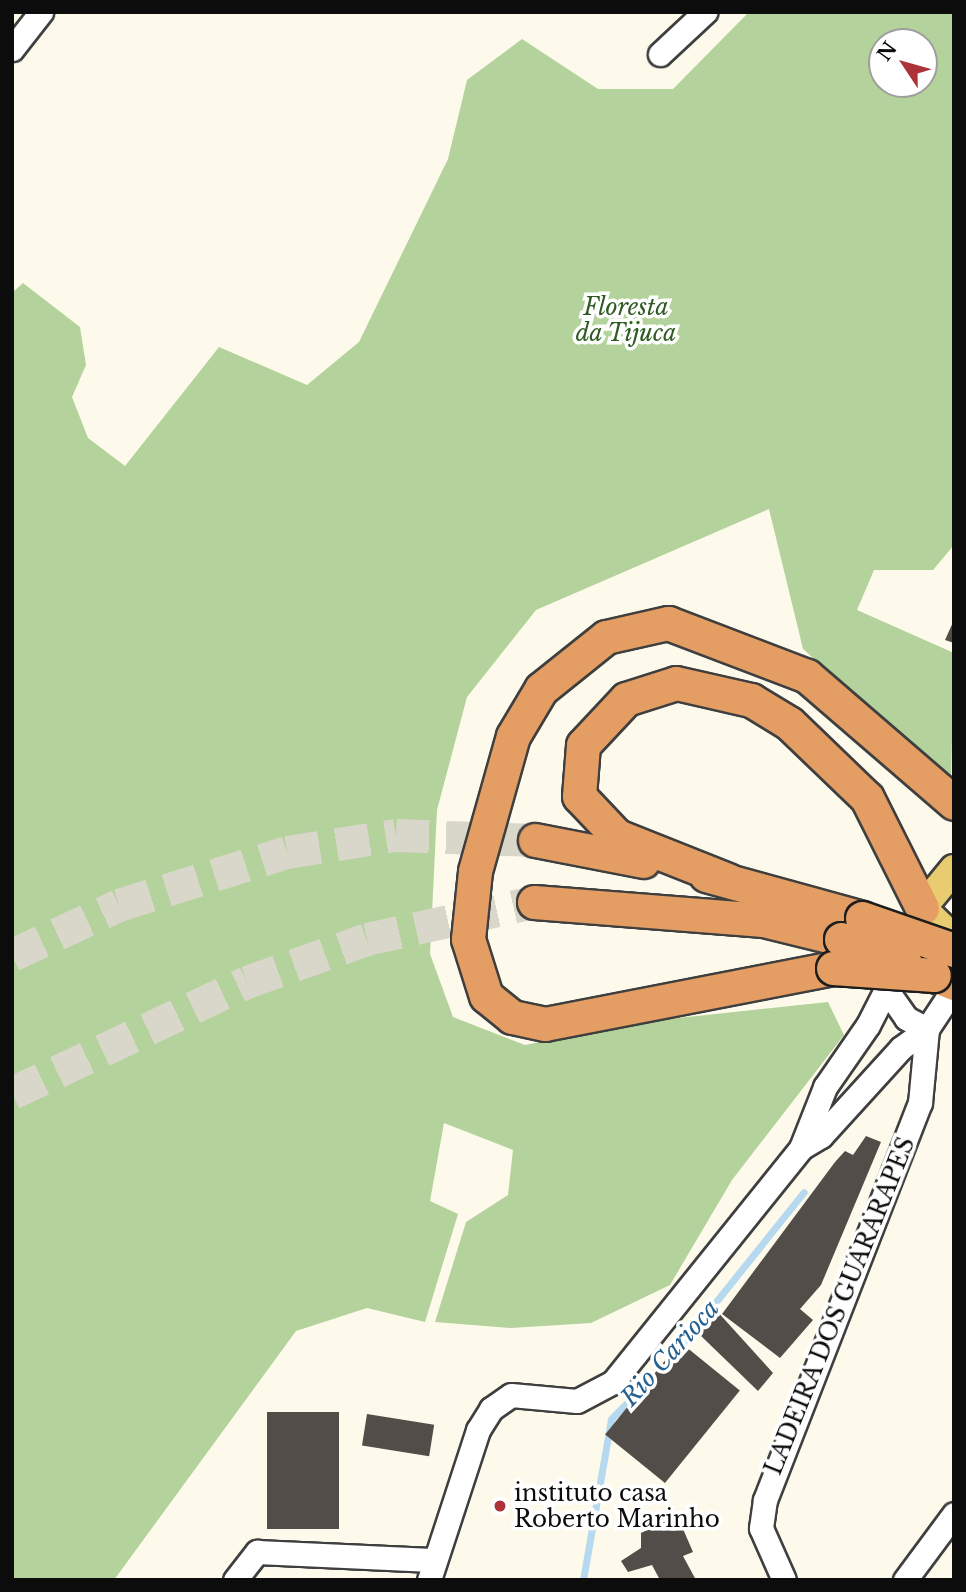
<!DOCTYPE html>
<style>
body{margin:0}
#map{position:relative;width:966px;height:1592px;overflow:hidden;background:#fdfaec;font-family:"Libre Baskerville",serif}
div>[style]{position:absolute}
[style*='--x']{left:calc(var(--x)*1px);top:calc(var(--y)*1px);width:calc(var(--w)*1px);rotate:calc(var(--a)*1deg)}
.forest>*{inset:0;background:#b4d29b}
.stream>*{height:7px;margin:-3.5px;padding:0 3.5px;transform-origin:3.5px;border-radius:3.5px;background:#b6d9ef}
.building>*{inset:0;background:#534d49;transform-origin:0 0}
.highway-tunnel>*{height:33px;margin-top:-16.5px;transform-origin:0;background:repeating-linear-gradient(90deg,#d9d6ca 0 33px,transparent 0 50px)}
.roads{filter:drop-shadow(2px 0 #3f3f3f) drop-shadow(-2px 0 #3f3f3f) drop-shadow(0 2px #3f3f3f) drop-shadow(0 -2px #3f3f3f)}
.minor>*{height:23px;margin:-11.5px;padding:0 11.5px;transform-origin:11.5px;border-radius:11.5px;background:#fff}
.major>*{height:28px;margin:-14px;padding:0 14px;transform-origin:14px;border-radius:14px;background:#eacc70}
.highway>*{height:33px;margin:-16.5px;padding:0 16.5px;transform-origin:16.5px;border-radius:16.5px;background:#e49e63}
.bridges{filter:drop-shadow(2px 0 #1d1d1d) drop-shadow(-2px 0 #1d1d1d) drop-shadow(0 2px #1d1d1d) drop-shadow(0 -2px #1d1d1d)}
.highway-bridge>*{height:33px;margin:-16.5px;padding:0 16.5px;transform-origin:16.5px;border-radius:16.5px;background:#e49e63}
.dots>*{width:19px;height:19px;translate:-50% -50%;box-sizing:border-box;border:4px solid #fff;border-radius:50%}
span{translate:-50% -50%;white-space:nowrap;text-align:center;line-height:1.15;-webkit-text-stroke:7px #fff;paint-order:stroke}
.park-label{font-size:23px;color:#2f5c23;font-style:italic}
.street-label{font-size:23px;color:#0c0c0c}
.poi-label{font-size:23px;color:#0c0c0c}
.left{translate:0 -50%;text-align:left}
.water-label{font-size:24px;color:#235f8f;font-style:italic}
.frame{position:absolute;inset:0;border:14px solid #0c0c0c;pointer-events:none}
.north{position:absolute;left:868px;top:28px;width:70px;height:70px;box-sizing:border-box;background:#fff;border:2px solid #9e9e9e;border-radius:50%;rotate:306deg;font-size:19px;font-weight:700;line-height:28px;text-align:center;color:#0c0c0c}
.north::after{content:'';display:block;margin:auto;width:24px;height:32px;background:#ac3338;clip-path:polygon(50% 0,100% 100%,50% 72%,0 100%)}
</style>
<div id="map">
<div class="forest">
<i style="clip-path:polygon(evenodd,749px 12px,954px 12px,954px 545px,933px 570px,874px 570px,857px 610px,954px 653px,951px 783px,803px 649px,769px 509px,536px 610px,467px 697px,437px 810px,430px 954px,453px 1017px,525px 1045px,641px 1022px,828px 1002px,844px 1035px,732px 1180px,670px 1285px,591px 1323px,511px 1328px,435px 1322px,466px 1222px,508px 1195px,513px 1150px,444px 1123px,430px 1201px,458px 1214px,425px 1322px,367px 1308px,296px 1331px,114px 1580px,12px 1580px,12px 293px,23px 283px,80px 327px,86px 365px,72px 397px,88px 438px,125px 466px,219px 347px,307px 385px,359px 342px,448px 159px,467px 80px,522px 39px,598px 89px,673px 89px,749px 12px,882px 42px,924px 42px,924px 84px,882px 84px,882px 42px)"></i>
</div>
<div class="stream">
<i style="--x:678;--y:1349;--w:201;--a:-51.3"></i>
<i style="--x:583;--y:1580;--w:163;--a:-80.1"></i>
<i style="--x:611;--y:1419;--w:50;--a:-45.8"></i>
</div>
<div class="building">
<i style="clip-path:polygon(954px 620px,954px 643px,945px 640px)"></i>
<i style="clip-path:polygon(866px 1136px,881px 1142px,821px 1285px,800px 1309px,813px 1320px,780px 1358px,722px 1314px,835px 1162px,845px 1151px,853px 1155px)"></i>
<i style="clip-path:polygon(716px 1310px,773px 1373px,758px 1391px,699px 1334px)"></i>
<i style="left:680px;top:1342px;width:77px;height:119px;rotate:39deg"></i>
<i style="left:339px;top:1412px;width:117px;height:72px;rotate:90deg"></i>
<i style="left:367px;top:1414px;width:68px;height:32px;rotate:9deg"></i>
<i style="clip-path:polygon(664px 1522px,680px 1522px,693px 1552px,683px 1556px,696px 1580px,660px 1580px,652px 1565px,628px 1572px,621px 1561px,641px 1548px,641px 1533px)"></i>
</div>
<div class="highway-tunnel">
<i style="--x:12;--y:955;--w:118;--a:-25"></i>
<i style="--x:119;--y:905;--w:176;--a:-17.5"></i>
<i style="--x:287;--y:852;--w:110;--a:-8.9"></i>
<i style="--x:396;--y:835;--w:139;--a:2.1"></i>
<i style="--x:12;--y:1093;--w:260;--a:-25.3"></i>
<i style="--x:247;--y:982;--w:127;--a:-19.7"></i>
<i style="--x:367;--y:939;--w:171;--a:-12.5"></i>
</div>
<div class="roads">
<div class="minor">
<i style="--x:12;--y:49;--w:47;--a:-51.9"></i>
<i style="--x:660;--y:54;--w:62;--a:-43"></i>
<i style="--x:888;--y:992;--w:32;--a:55"></i>
<i style="--x:906;--y:1018;--w:24;--a:28"></i>
<i style="--x:801;--y:1148;--w:23;--a:-31"></i>
<i style="--x:821;--y:1136;--w:119;--a:-47.7"></i>
<i style="--x:901;--y:1048;--w:32;--a:-36"></i>
<i style="--x:927;--y:1029;--w:49;--a:-56.6"></i>
<i style="--x:235;--y:1580;--w:36;--a:-52"></i>
<i style="--x:257;--y:1552;--w:175;--a:2.6"></i>
<i style="--x:429;--y:1580;--w:158;--a:-71.9"></i>
<i style="--x:478;--y:1430;--w:25;--a:-58"></i>
<i style="--x:491;--y:1409;--w:24;--a:-35"></i>
<i style="--x:511;--y:1395;--w:66;--a:5.2"></i>
<i style="--x:577;--y:1401;--w:41;--a:-27.8"></i>
<i style="--x:613;--y:1382;--w:300;--a:-51.2"></i>
<i style="--x:801;--y:1148;--w:66;--a:-68.5"></i>
<i style="--x:825;--y:1087;--w:75;--a:-55.3"></i>
<i style="--x:868;--y:1025;--w:71;--a:-63.1"></i>
<i style="--x:784;--y:1580;--w:57;--a:-113.9"></i>
<i style="--x:761;--y:1528;--w:28;--a:-82"></i>
<i style="--x:765;--y:1500;--w:426;--a:-68.7"></i>
<i style="--x:920;--y:1103;--w:74;--a:-84.6"></i>
<i style="--x:905;--y:1580;--w:82;--a:-53.4"></i>
</div>
<div class="major">
<i style="--x:954;--y:869;--w:50;--a:129.4"></i>
<i style="--x:922;--y:908;--w:45;--a:44.1"></i>
</div>
<div class="highway">
<i style="--x:535;--y:840;--w:110;--a:11"></i>
<i style="--x:706;--y:875;--w:162;--a:15.4"></i>
<i style="--x:728;--y:880;--w:119;--a:-158.4"></i>
<i style="--x:617;--y:836;--w:55;--a:-133.5"></i>
<i style="--x:579;--y:796;--w:51;--a:-85.5"></i>
<i style="--x:583;--y:745;--w:63;--a:-46.9"></i>
<i style="--x:626;--y:699;--w:52;--a:-17.7"></i>
<i style="--x:676;--y:683;--w:77;--a:12.8"></i>
<i style="--x:751;--y:700;--w:44;--a:31.2"></i>
<i style="--x:789;--y:723;--w:108;--a:43.9"></i>
<i style="--x:867;--y:798;--w:123;--a:63.4"></i>
<i style="--x:534;--y:902;--w:230;--a:4.5"></i>
<i style="--x:763;--y:920;--w:80;--a:13.7"></i>
<i style="--x:833;--y:968;--w:293;--a:169"></i>
<i style="--x:545;--y:1024;--w:34;--a:-168"></i>
<i style="--x:512;--y:1017;--w:33;--a:-141"></i>
<i style="--x:486;--y:996;--w:60;--a:-107.5"></i>
<i style="--x:468;--y:939;--w:68;--a:-84.1"></i>
<i style="--x:475;--y:871;--w:140;--a:-74.3"></i>
<i style="--x:513;--y:736;--w:55;--a:-59.2"></i>
<i style="--x:541;--y:689;--w:83;--a:-38.7"></i>
<i style="--x:606;--y:637;--w:64;--a:-12.7"></i>
<i style="--x:668;--y:623;--w:149;--a:20.9"></i>
<i style="--x:807;--y:676;--w:194;--a:40.8"></i>
<i style="--x:934;--y:975;--w:22;--a:22"></i>
</div>
</div>
<div class="bridges">
<div class="highway-bridge">
<i style="--x:862;--y:918;--w:97;--a:19.2"></i>
<i style="--x:841;--y:939;--w:67;--a:19.2"></i>
<i style="--x:833;--y:968;--w:101;--a:4"></i>
</div>
</div>
<div class="dots">
<i style="left:500px;top:1506px;background:#ac3338"></i>
</div>
<div class="park-label">
<span style="left:626px;top:320px">Floresta<br>da Tijuca</span>
</div>
<div class="street-label">
<span style="left:840px;top:1306px;rotate:-68deg">LADEIRA DOS GUARARAPES</span>
</div>
<div class="poi-label">
<span class="left" style="left:514px;top:1506px">instituto casa<br>Roberto Marinho</span>
</div>
<div class="water-label">
<span style="left:670px;top:1353px;rotate:-48deg">Rio Carioca</span>
</div>
<div class="frame"></div>
<div class="north">N</div>
</div>
